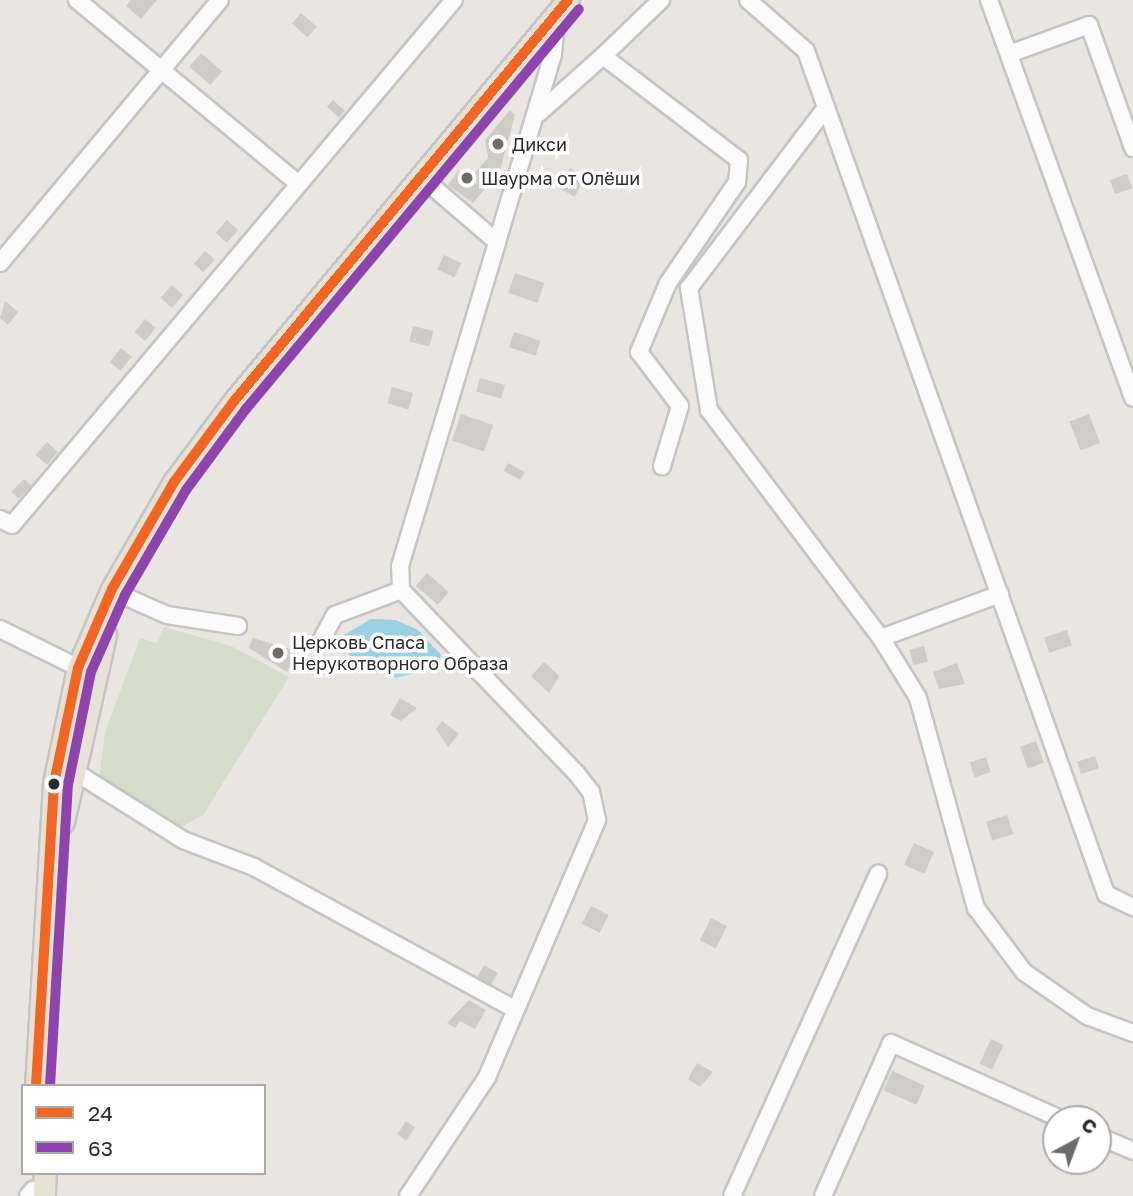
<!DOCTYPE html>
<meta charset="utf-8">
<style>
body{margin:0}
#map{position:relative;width:1133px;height:1196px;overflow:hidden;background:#e9e6e2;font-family:"Golos Text",sans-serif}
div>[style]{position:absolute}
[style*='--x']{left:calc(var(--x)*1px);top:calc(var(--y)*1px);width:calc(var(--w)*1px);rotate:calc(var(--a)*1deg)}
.cemetery>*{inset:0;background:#d5dcca}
.water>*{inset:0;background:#9bd1e4}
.building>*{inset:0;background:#ceccc9;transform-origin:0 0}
.roads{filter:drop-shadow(2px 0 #c5c4c4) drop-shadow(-2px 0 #c5c4c4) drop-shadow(0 2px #c5c4c4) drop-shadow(0 -2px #c5c4c4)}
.minor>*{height:16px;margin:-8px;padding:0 8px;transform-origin:8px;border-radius:8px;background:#fcfbfb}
.major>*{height:21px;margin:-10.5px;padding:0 10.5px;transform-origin:10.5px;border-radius:10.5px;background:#e6e2d5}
.bus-1>*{height:10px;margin:-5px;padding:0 5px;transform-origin:5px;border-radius:5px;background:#f26522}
.bus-2>*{height:10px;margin:-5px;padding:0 5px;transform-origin:5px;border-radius:5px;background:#8e44ad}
.dots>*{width:19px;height:19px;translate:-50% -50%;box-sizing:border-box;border:4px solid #fff;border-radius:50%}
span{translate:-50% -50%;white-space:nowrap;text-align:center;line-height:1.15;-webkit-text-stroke:7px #fff;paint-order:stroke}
.poi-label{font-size:18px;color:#2b2b2b}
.left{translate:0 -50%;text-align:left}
.legend{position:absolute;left:21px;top:1084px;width:245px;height:91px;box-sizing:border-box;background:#fff;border:2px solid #aaa;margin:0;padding:9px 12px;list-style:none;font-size:21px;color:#2b2b2b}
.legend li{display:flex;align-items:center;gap:14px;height:35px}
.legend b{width:35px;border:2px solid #aaa}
.north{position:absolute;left:1042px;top:1105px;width:70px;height:70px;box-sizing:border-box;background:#fff;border:2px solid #aaa;border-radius:50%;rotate:41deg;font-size:19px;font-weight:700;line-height:28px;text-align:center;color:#2b2b2b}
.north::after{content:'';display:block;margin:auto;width:24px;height:32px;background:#6e6c6b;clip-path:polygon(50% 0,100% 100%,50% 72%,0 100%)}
</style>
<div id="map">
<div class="cemetery">
<i style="clip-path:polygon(164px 627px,231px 646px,289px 677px,203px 815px,182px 827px,98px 785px,105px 732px,140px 638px,157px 643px)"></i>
</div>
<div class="water">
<i style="clip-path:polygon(371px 619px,396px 620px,418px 630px,441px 655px,436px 668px,395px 678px,388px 667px,355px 664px,339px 638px)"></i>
</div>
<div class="building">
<i style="clip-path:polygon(131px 0,157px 0,141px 19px,126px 6px)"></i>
<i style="left:301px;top:13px;width:21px;height:14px;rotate:41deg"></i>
<i style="left:201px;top:53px;width:28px;height:18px;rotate:41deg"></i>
<i style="left:333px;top:100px;width:16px;height:9px;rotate:43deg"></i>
<i style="clip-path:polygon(510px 110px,515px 115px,500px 170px,473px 203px,448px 185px,459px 170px,470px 178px,488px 158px,485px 140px)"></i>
<i style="left:570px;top:168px;width:18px;height:23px;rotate:29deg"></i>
<i style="left:1127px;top:174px;width:15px;height:18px;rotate:70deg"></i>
<i style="left:227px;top:220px;width:15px;height:17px;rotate:42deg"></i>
<i style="left:205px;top:251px;width:13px;height:17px;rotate:42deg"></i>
<i style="left:444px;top:255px;width:19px;height:16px;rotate:25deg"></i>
<i style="left:515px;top:273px;width:31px;height:21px;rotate:19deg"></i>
<i style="left:172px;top:285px;width:15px;height:17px;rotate:42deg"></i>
<i style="clip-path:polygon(5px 301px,18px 312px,8px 325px,0 318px)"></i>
<i style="left:145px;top:319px;width:14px;height:17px;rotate:39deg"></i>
<i style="left:413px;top:326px;width:21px;height:16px;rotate:14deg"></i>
<i style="left:514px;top:332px;width:28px;height:16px;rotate:18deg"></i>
<i style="left:121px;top:348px;width:14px;height:18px;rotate:39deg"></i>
<i style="left:480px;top:378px;width:26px;height:14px;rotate:16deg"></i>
<i style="left:392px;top:387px;width:22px;height:17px;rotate:16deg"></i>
<i style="left:461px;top:414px;width:34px;height:28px;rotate:19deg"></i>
<i style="left:1089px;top:414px;width:31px;height:21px;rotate:69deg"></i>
<i style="left:47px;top:442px;width:15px;height:17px;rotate:42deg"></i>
<i style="left:508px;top:463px;width:19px;height:9px;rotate:28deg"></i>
<i style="left:24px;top:479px;width:10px;height:18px;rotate:45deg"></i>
<i style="left:427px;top:573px;width:29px;height:17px;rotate:41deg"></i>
<i style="left:1067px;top:630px;width:16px;height:24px;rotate:72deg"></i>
<i style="clip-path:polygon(253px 638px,297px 651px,287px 672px,249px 648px)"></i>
<i style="left:924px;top:646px;width:16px;height:15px;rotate:76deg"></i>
<i style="clip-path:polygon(544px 662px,559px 676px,549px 693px,531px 676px)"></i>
<i style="clip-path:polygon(957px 663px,965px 684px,939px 689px,933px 672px)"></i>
<i style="clip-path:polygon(400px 698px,417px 708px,401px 721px,390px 715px)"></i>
<i style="clip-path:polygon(442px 721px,459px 734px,448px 747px,436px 729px)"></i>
<i style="left:1036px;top:741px;width:23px;height:17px;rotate:70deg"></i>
<i style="left:1095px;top:756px;width:13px;height:19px;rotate:72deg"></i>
<i style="left:986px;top:757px;width:16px;height:17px;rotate:72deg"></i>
<i style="left:1007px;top:815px;width:20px;height:22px;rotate:72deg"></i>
<i style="left:914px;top:843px;width:22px;height:24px;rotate:24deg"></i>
<i style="left:591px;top:906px;width:20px;height:20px;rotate:27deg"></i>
<i style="left:711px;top:918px;width:18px;height:25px;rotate:27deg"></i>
<i style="left:484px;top:965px;width:16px;height:14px;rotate:30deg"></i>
<i style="clip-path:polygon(469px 1000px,486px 1010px,475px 1029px,460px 1021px,455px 1028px,447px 1023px)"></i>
<i style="left:991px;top:1039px;width:14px;height:27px;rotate:25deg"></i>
<i style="clip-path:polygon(697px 1063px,713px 1072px,700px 1087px,688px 1079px)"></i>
<i style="left:892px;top:1071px;width:36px;height:21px;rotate:24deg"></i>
<i style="left:406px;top:1121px;width:11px;height:16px;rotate:34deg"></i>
</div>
<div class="roads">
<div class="minor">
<i style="--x:77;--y:0;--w:288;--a:39.7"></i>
<i style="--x:748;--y:0;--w:77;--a:41.3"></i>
<i style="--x:806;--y:51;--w:895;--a:70.41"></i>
<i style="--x:1106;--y:894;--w:30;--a:26"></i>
<i style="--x:989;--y:0;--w:423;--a:70.1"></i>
<i style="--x:1009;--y:54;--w:85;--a:-19.9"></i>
<i style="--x:1089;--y:25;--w:131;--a:70.3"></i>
<i style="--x:603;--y:56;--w:81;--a:-44"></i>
<i style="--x:825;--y:109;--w:225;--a:127.2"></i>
<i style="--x:689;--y:288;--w:124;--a:80.7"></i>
<i style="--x:709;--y:410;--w:286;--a:53"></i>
<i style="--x:881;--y:638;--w:127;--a:-20.3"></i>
<i style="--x:539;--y:113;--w:86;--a:-41.7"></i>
<i style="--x:603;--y:56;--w:171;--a:37.4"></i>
<i style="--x:739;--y:160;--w:22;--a:95"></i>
<i style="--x:737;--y:182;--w:122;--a:124.3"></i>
<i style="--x:668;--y:283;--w:75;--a:112.8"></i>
<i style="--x:639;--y:352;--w:68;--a:52.8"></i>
<i style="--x:680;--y:406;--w:63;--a:106.7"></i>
<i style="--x:497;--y:242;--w:196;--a:-73.4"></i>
<i style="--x:553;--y:54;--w:23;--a:-85"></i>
<i style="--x:555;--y:31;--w:10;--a:-135"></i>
<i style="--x:0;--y:263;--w:343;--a:-50.1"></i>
<i style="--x:0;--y:519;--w:13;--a:27"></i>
<i style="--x:12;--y:525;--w:686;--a:-49.91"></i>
<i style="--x:124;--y:596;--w:47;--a:23.8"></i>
<i style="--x:167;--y:615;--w:72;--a:8.8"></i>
<i style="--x:0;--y:629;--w:95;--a:26.3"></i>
<i style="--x:881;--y:638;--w:70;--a:58.3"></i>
<i style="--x:918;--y:698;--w:218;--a:74.6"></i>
<i style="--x:976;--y:908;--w:80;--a:53.1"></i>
<i style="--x:1024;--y:972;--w:77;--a:34.9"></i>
<i style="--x:1087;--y:1016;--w:49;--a:20.3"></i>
<i style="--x:322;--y:639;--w:27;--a:-62"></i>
<i style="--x:335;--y:615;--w:71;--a:-20.7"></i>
<i style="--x:72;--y:770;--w:131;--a:32.2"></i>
<i style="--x:183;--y:840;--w:76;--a:20.8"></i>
<i style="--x:254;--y:867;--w:298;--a:28.6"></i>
<i style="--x:1098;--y:1136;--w:38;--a:23"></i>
<i style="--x:28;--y:1196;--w:8;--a:-50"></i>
<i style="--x:408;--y:1196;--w:143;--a:-56.4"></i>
<i style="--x:487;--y:1077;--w:280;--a:-66.8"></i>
<i style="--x:597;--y:820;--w:29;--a:-102"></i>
<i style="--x:591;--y:792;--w:23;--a:-128"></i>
<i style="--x:577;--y:774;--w:255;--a:-133.7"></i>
<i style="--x:401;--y:590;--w:24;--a:-92"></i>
<i style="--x:400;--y:566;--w:338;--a:-73.3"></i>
<i style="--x:497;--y:242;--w:92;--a:-139.4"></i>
<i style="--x:732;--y:1196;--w:354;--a:-65.6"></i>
<i style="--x:823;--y:1196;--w:167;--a:-66"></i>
<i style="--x:891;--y:1043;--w:186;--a:24.1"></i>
</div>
<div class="major">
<i style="--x:63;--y:822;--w:192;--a:-77.3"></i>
<i style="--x:36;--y:1086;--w:304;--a:-86.6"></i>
<i style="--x:54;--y:783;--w:117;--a:-78.2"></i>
<i style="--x:78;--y:668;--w:86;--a:-66.7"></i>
<i style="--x:112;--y:589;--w:124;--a:-59.9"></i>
<i style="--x:174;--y:482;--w:102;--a:-53.4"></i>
<i style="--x:235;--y:400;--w:520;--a:-50.22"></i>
<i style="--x:44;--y:1196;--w:23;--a:-88"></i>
</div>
</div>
<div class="bus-1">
<i style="--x:36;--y:1086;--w:304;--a:-86.6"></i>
<i style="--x:54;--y:783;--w:117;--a:-78.2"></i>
<i style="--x:78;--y:668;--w:86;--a:-66.7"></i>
<i style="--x:112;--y:589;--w:124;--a:-59.9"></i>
<i style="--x:174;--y:482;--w:102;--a:-53.4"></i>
<i style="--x:235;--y:400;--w:520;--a:-50.22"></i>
</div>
<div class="bus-2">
<i style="--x:50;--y:1086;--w:302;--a:-86.6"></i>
<i style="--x:68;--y:785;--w:115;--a:-78.5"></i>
<i style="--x:91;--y:672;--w:84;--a:-66.2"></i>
<i style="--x:125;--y:595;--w:121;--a:-59.8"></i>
<i style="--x:186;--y:490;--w:101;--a:-53.5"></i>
<i style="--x:246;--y:409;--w:520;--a:-50.22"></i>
</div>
<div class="dots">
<i style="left:498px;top:144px;background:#6e6c6b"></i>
<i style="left:467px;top:178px;background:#6e6c6b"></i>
<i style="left:278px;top:653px;background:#6e6c6b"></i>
<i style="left:54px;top:784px;background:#2b2b2b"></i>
</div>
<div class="poi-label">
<span class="left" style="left:512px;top:144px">Дикси</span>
<span class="left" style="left:481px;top:178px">Шаурма от Олёши</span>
<span class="left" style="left:292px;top:653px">Церковь Спаса<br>Нерукотворного Образа</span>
</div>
<ul class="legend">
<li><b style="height:9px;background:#f26522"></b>24</li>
<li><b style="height:9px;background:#8e44ad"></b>63</li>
</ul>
<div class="north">С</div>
</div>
